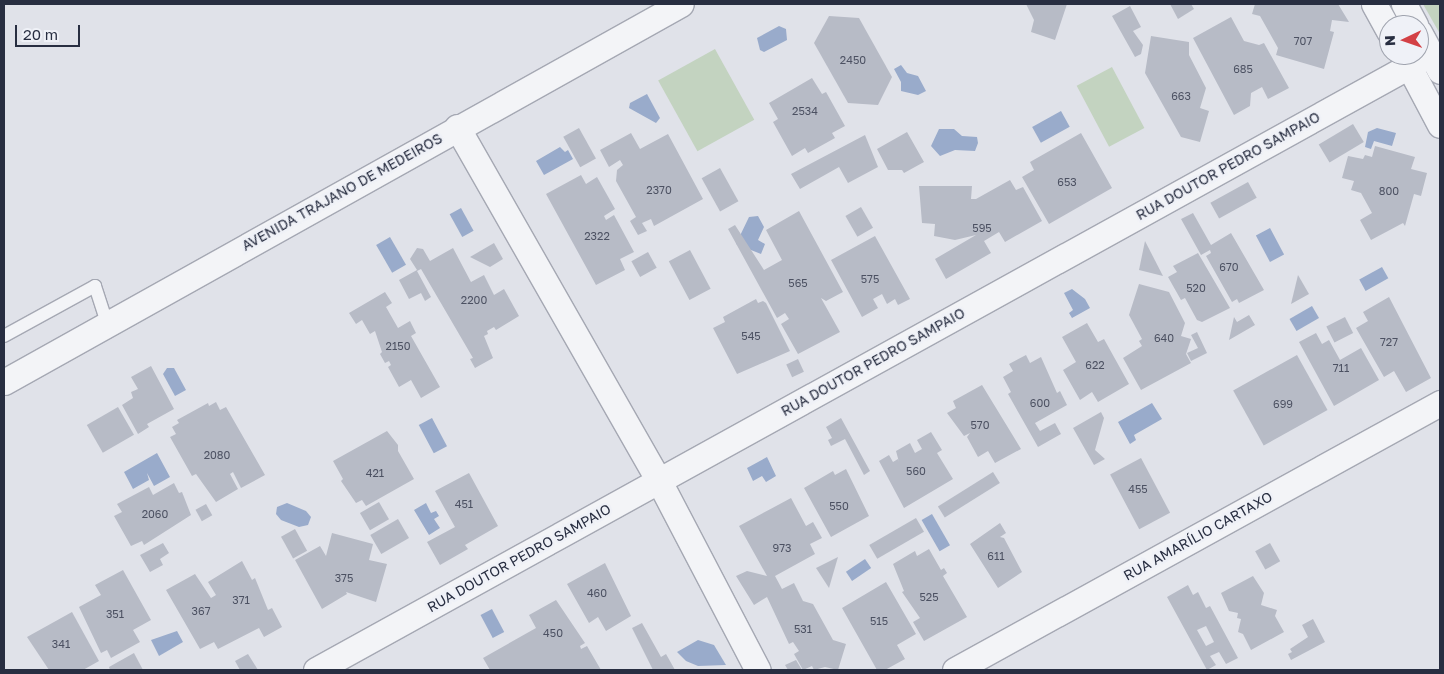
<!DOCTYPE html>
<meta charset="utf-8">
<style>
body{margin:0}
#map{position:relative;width:1444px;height:674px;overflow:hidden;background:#e0e2e9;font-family:"Golos Text",sans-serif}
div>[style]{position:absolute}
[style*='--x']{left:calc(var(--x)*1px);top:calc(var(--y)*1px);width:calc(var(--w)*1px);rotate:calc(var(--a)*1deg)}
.green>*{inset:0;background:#c3d3c0;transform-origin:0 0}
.water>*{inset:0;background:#99abcb;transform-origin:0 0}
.building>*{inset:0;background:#b7bbc6;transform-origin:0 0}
.roads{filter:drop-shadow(1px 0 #a5a8b3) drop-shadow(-1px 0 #a5a8b3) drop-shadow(0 1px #a5a8b3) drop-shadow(0 -1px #a5a8b3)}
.lane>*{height:12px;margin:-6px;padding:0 6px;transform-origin:6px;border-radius:6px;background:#f3f4f7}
.street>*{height:25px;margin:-12.5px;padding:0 12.5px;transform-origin:12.5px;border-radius:12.5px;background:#f3f4f7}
span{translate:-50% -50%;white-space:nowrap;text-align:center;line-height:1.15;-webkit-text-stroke:5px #eff1f7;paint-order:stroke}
.number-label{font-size:11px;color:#4c5162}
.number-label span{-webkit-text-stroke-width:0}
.street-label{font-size:14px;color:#282e41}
.frame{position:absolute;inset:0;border:5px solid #282e41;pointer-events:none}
.north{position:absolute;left:1379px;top:15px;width:50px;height:50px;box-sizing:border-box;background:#eff1f7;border:1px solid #9fa3ae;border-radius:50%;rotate:267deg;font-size:14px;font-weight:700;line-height:20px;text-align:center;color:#282e41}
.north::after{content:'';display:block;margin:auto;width:18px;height:22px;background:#d34045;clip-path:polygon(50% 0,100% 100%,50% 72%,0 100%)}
.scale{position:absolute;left:15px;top:25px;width:65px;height:22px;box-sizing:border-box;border:2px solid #282e41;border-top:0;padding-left:6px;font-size:15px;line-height:18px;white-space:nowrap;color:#282e41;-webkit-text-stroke:4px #eff1f7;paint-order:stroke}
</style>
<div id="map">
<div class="green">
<i style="clip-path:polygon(1423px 4px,1440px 4px,1440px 34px)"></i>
<i style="left:715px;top:49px;width:81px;height:65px;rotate:61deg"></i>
<i style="left:1112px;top:67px;width:69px;height:40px;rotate:62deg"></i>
</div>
<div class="water">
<i style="clip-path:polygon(779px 26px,786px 29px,787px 40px,764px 52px,760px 50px,757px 38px)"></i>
<i style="clip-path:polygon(901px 65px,907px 73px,918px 76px,926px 91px,918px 95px,901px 91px,901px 82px,894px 69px)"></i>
<i style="clip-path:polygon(647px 94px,660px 118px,656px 123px,629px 108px,630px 103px)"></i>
<i style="left:1061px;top:111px;width:18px;height:33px;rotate:61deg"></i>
<i style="clip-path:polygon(1377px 128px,1396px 133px,1392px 146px,1374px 141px,1371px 149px,1365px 147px,1368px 132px)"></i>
<i style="clip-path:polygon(939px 129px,954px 129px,962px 136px,977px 137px,978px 143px,975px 151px,955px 150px,940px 156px,931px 146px)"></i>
<i style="clip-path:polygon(560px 147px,565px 152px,568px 150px,573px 159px,544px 175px,536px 161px)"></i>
<i style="left:461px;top:208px;width:26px;height:13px;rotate:61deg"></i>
<i style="clip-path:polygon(758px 216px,764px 227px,758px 240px,765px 244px,761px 254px,736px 244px,749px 217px)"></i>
<i style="left:1270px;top:228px;width:30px;height:16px;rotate:62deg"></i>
<i style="left:390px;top:237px;width:32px;height:16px;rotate:60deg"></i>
<i style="left:1382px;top:267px;width:13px;height:26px;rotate:61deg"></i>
<i style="clip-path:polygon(1072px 289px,1085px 299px,1090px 308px,1072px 318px,1069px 313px,1073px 310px,1064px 293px)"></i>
<i style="left:1312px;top:306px;width:14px;height:26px;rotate:60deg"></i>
<i style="clip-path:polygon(167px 368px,174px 368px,186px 390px,175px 396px,163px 374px)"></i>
<i style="clip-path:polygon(1152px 403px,1162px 419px,1134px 435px,1136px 440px,1130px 444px,1118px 422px)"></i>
<i style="left:432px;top:418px;width:32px;height:15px;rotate:62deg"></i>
<i style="clip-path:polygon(157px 453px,170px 477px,154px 486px,147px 473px,149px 480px,133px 489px,124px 472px)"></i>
<i style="clip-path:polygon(767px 457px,776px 476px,766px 482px,762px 476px,753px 481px,747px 468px)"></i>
<i style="clip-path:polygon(287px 503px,306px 511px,311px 517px,308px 525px,299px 527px,281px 520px,276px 514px,277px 507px)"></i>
<i style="clip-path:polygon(426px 503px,431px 513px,436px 511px,439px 516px,434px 519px,440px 528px,429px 535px,414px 510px)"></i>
<i style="left:932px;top:514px;width:36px;height:12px;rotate:60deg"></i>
<i style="left:865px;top:559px;width:11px;height:23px;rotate:56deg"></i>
<i style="left:492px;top:609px;width:26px;height:13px;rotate:62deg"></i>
<i style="clip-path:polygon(177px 631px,183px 642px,159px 656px,151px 640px)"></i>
<i style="clip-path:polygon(698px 640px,714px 645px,726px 665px,698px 666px,686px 661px,677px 652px)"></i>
</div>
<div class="building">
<i style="clip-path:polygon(1026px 4px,1067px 4px,1055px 40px,1031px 32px,1034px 20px)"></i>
<i style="clip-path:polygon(1170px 4px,1191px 4px,1194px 9px,1178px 19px)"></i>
<i style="clip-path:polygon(1255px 4px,1338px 4px,1349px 22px,1332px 20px,1330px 31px,1334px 32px,1324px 69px,1276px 55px,1278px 48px,1260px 16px,1252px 14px)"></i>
<i style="clip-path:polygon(1130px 6px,1141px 27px,1133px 31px,1143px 45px,1141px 54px,1135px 57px,1112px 16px)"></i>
<i style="clip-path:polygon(829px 16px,859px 18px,892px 77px,878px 105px,848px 103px,814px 43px)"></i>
<i style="clip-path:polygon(1231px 17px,1244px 41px,1259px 45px,1264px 43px,1289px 88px,1268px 99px,1262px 87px,1251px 93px,1250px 106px,1234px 115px,1193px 38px)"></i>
<i style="clip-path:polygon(1151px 36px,1189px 42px,1189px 55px,1206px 88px,1200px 108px,1209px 111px,1200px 142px,1181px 137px,1145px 73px)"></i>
<i style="clip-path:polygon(812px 78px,822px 94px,826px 92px,845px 126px,832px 133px,835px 138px,808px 153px,805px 148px,792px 156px,773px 122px,778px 119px,769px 103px)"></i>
<i style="left:1353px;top:124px;width:21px;height:40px;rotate:59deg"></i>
<i style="left:579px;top:128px;width:35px;height:18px;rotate:61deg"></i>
<i style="clip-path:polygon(907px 132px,924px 162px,904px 173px,902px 170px,888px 170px,877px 149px)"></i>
<i style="clip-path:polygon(631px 133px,640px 149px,668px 134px,703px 199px,654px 226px,651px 219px,642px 223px,647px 231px,638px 235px,630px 221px,636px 217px,616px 181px,617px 170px,623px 165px,620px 160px,609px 167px,600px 150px)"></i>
<i style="clip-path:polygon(1081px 133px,1112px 188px,1049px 224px,1022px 177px,1034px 170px,1030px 162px)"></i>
<i style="clip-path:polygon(865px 135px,878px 167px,848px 183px,839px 167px,800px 189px,791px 174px)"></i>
<i style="clip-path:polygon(1375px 146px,1415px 157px,1411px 169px,1427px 173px,1421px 196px,1414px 194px,1405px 226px,1403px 223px,1371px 240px,1360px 220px,1372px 213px,1361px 193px,1351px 190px,1354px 181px,1342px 178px,1348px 156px,1363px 159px,1365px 155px,1372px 157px)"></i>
<i style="left:720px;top:168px;width:38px;height:21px;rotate:61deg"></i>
<i style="clip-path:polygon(581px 175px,586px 184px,597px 177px,615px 209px,604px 216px,606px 220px,614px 215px,634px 252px,620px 259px,625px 270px,596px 285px,546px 194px)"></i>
<i style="clip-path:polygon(1010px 180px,1016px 190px,1023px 187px,1042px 221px,1005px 242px,999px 232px,984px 241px,991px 253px,946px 279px,935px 259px,976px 235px,955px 240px,934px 236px,935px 224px,922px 223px,919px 186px,972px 186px,971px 199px,976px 199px)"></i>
<i style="left:1248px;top:182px;width:18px;height:43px;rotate:61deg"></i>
<i style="left:861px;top:207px;width:24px;height:18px;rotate:60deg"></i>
<i style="clip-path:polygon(799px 211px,843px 292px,826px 301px,821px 298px,840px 332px,798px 354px,781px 324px,789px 319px,785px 313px,777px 318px,728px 229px,735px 225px,764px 270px,782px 260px,766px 230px)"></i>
<i style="clip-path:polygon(1193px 213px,1211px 245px,1231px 233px,1264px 290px,1239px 303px,1237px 299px,1232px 302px,1206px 256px,1211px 253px,1210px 250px,1201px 255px,1181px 219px)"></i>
<i style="clip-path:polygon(875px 236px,910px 299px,898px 305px,895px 299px,887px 304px,882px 294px,873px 299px,878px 308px,862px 317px,831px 260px)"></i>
<i style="clip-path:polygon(1145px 241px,1163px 276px,1139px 270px)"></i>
<i style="clip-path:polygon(494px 243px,503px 259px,490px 267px,470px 257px)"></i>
<i style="clip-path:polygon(417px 248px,423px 249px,430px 261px,453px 248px,471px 282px,484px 275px,494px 295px,504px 289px,519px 316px,496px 330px,494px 327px,487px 331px,488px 334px,484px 336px,493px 358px,475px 368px,470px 359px,473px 358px,421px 269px,417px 271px,431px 297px,425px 301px,421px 293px,409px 299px,399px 280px,417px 270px,410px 259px)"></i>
<i style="left:690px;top:250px;width:44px;height:24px;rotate:62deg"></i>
<i style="left:648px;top:252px;width:18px;height:19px;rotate:61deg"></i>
<i style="clip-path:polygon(1198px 253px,1230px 308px,1202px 322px,1197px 320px,1185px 298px,1181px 300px,1168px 277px,1177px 272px,1173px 266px)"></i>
<i style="clip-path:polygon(1298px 275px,1309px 294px,1291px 304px)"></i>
<i style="clip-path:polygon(1139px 284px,1169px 292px,1185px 323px,1181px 336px,1191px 339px,1186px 354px,1191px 363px,1141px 390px,1123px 358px,1142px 346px,1139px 341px,1142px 339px,1129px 315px)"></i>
<i style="clip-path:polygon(385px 292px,392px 303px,386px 307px,398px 328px,410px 321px,416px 333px,411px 336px,440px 387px,421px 398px,411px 380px,399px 387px,388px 367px,391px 365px,389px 361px,385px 363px,380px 354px,382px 352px,375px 331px,370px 334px,362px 320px,356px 324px,349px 313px)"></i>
<i style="clip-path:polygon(1389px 297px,1431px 378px,1406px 392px,1394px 371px,1384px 377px,1356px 328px,1368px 321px,1363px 312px)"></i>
<i style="clip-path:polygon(756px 299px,758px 303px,763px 301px,766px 303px,790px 351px,737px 374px,713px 328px,725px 322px,723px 317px)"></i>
<i style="clip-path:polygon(1249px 315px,1255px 325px,1229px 340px,1234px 317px,1237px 322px)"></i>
<i style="left:1345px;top:317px;width:18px;height:21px;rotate:63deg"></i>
<i style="clip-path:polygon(1087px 323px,1098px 342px,1104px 339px,1129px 384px,1098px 402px,1092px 392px,1080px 400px,1063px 370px,1076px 362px,1062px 337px)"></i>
<i style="clip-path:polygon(1197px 332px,1207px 353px,1191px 361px,1187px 353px,1198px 348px,1191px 335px)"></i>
<i style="clip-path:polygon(1316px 333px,1322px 344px,1329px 340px,1340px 360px,1361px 348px,1379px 380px,1334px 406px,1299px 342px)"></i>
<i style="clip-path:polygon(1026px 355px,1030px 363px,1041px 357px,1057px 393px,1060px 391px,1067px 405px,1035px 423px,1040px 431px,1055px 423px,1061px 434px,1038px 447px,1008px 394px,1011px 392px,1003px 377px,1013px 371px,1009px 364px)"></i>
<i style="left:1297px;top:355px;width:63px;height:73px;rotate:61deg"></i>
<i style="left:798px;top:359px;width:14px;height:13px;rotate:65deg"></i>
<i style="clip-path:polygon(151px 366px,174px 409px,147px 424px,149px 427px,138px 434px,122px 405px,133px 398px,131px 392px,138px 389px,131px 377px)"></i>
<i style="clip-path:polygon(982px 385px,1021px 449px,995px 463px,988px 451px,978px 457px,967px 437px,970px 433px,964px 436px,947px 413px,956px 408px,953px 401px)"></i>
<i style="clip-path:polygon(216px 402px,220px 410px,226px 407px,265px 475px,241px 488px,233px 472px,230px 474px,238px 489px,216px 502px,196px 474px,192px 476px,170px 437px,176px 434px,172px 427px,179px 423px,177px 420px,208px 403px,209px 406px)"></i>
<i style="left:118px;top:407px;width:32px;height:36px;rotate:60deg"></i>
<i style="clip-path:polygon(1101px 412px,1104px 418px,1095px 450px,1105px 459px,1094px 465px,1073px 428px)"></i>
<i style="clip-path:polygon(841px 418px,870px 471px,864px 475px,845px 439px,831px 446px,828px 440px,832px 438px,826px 427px)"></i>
<i style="clip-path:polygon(387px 431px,398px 445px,398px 451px,414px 479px,366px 506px,362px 500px,356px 503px,341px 481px,343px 479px,333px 461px)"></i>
<i style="clip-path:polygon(931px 432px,942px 450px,937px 453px,953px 479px,904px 508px,879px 461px,889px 455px,893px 462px,898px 459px,899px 462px,896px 451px,910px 443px,915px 453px,922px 449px,917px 440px)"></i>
<i style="left:1141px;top:458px;width:62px;height:35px;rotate:62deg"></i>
<i style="clip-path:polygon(846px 469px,869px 516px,831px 537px,804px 488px,833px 471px,835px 475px)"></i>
<i style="left:993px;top:472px;width:13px;height:65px;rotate:58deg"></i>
<i style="clip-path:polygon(469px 473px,498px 526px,465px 545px,468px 549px,440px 565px,427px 542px,455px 527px,435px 491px)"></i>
<i style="clip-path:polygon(174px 483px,179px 493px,182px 492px,191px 515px,144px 545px,142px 541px,131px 546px,114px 516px,122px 512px,117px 504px,149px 487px,153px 495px)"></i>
<i style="clip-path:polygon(791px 498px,806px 526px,813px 522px,822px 538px,810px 544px,815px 554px,775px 576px,782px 589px,794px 583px,803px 601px,813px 604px,833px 640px,846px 644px,838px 670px,825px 667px,814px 670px,812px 666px,803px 670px,794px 654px,799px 651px,793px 642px,789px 644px,767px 597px,754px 605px,736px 576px,747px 571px,767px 576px,739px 526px)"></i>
<i style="left:379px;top:502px;width:20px;height:22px;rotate:60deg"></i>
<i style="left:206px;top:504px;width:13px;height:12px;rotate:61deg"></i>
<i style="left:916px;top:518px;width:16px;height:54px;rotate:60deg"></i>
<i style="left:398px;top:519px;width:22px;height:32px;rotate:60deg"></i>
<i style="clip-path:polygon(1000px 523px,1006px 533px,1000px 537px,1004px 538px,1022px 572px,998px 588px,970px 544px)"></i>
<i style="left:295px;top:529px;width:25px;height:16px;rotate:61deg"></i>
<i style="clip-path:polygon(332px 533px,373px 544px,369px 560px,387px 564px,376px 602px,346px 592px,347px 594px,322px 609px,295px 560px,320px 546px,326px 556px)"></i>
<i style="clip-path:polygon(163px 543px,169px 553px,160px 559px,163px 565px,150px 572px,140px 555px)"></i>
<i style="left:1270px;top:543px;width:21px;height:17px;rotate:61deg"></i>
<i style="clip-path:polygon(929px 549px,941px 570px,944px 568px,947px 573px,943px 576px,967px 617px,924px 641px,913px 622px,920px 618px,902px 592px,904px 591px,893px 564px,915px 551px,917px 556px)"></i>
<i style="clip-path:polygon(838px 557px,829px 588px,816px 568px)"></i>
<i style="clip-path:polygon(242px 561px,252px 580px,255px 578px,268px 610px,272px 608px,282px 627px,264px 637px,259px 628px,218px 649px,214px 642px,200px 649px,166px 590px,195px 574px,211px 598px,216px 595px,208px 582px)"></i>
<i style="clip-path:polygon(605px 563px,631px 616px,606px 631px,598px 617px,589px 623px,567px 584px)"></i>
<i style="clip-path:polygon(123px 570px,151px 620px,133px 630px,140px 642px,111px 658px,107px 650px,101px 653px,79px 607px,101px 595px,95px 585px)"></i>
<i style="clip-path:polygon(1253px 576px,1264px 593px,1261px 605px,1277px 610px,1275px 616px,1284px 632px,1251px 650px,1243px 634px,1238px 632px,1241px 619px,1237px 618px,1238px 613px,1229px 611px,1221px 593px)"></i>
<i style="clip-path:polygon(886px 582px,916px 634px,897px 645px,905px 659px,885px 670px,877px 670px,842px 608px)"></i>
<i style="clip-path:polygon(evenodd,1188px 585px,1193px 595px,1198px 592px,1206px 608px,1210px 606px,1238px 658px,1226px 664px,1219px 652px,1210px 656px,1216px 665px,1207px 670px,1167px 597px,1188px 585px,1206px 626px,1214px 642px,1206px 646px,1197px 630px,1206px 626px)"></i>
<i style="clip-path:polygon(556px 600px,585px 643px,580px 646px,581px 649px,587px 646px,601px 670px,490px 670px,483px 658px,536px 628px,529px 615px)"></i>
<i style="clip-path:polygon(72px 612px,99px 661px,83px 670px,49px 670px,27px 637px)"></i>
<i style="clip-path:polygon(1313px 619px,1325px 642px,1291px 660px,1288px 654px,1292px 652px,1290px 649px,1308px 637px,1302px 625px)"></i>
<i style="clip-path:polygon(642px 623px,661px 657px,666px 654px,675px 670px,653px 670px,632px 628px)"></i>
<i style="clip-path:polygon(134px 653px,143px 670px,110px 670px,109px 667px)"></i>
<i style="clip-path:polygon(248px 654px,258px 670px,240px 670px,235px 661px)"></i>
<i style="clip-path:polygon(796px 660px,802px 670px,788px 670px,785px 665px)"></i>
</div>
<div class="roads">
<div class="lane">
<i style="--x:4;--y:336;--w:104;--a:-28.8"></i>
<i style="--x:95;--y:286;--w:40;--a:72"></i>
</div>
<div class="street">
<i style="--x:1374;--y:4;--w:31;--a:61"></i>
<i style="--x:1404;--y:4;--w:24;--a:62"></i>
<i style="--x:1419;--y:32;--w:44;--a:61.7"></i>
<i style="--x:1403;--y:55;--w:79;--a:62.1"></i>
<i style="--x:457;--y:127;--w:408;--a:60.3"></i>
<i style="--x:659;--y:481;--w:213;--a:62.4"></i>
<i style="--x:4;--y:382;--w:775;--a:-29.18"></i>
<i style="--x:316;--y:670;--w:1274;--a:-28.92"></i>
<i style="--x:955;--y:670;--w:554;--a:-28.83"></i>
</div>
</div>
<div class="number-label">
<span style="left:1303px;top:41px">707</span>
<span style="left:853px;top:60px">2450</span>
<span style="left:1243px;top:69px">685</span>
<span style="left:1181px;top:96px">663</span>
<span style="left:805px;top:111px">2534</span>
<span style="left:1067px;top:182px">653</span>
<span style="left:659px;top:190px">2370</span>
<span style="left:1389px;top:191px">800</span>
<span style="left:982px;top:228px">595</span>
<span style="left:597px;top:236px">2322</span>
<span style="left:1229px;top:267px">670</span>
<span style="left:870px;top:279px">575</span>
<span style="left:798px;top:283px">565</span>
<span style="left:1196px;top:288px">520</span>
<span style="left:474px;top:300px">2200</span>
<span style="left:751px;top:336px">545</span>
<span style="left:1164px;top:338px">640</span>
<span style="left:1389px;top:342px">727</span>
<span style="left:398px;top:346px">2150</span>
<span style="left:1095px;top:365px">622</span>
<span style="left:1341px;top:368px">711</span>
<span style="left:1040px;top:403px">600</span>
<span style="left:1283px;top:404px">699</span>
<span style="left:980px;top:425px">570</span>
<span style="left:217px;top:455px">2080</span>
<span style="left:916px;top:471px">560</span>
<span style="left:375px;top:473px">421</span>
<span style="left:1138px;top:489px">455</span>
<span style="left:464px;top:504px">451</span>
<span style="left:839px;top:506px">550</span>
<span style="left:155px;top:514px">2060</span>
<span style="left:782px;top:548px">973</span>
<span style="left:996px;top:556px">611</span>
<span style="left:344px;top:578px">375</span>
<span style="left:597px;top:593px">460</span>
<span style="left:929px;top:597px">525</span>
<span style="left:241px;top:600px">371</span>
<span style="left:201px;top:611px">367</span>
<span style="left:115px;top:614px">351</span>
<span style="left:879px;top:621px">515</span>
<span style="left:803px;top:629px">531</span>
<span style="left:553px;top:633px">450</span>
<span style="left:61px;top:644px">341</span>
</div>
<div class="street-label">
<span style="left:1228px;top:166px;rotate:-29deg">RUA DOUTOR PEDRO SAMPAIO</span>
<span style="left:342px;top:192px;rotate:-29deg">AVENIDA TRAJANO DE MEDEIROS</span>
<span style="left:873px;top:362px;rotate:-29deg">RUA DOUTOR PEDRO SAMPAIO</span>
<span style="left:1198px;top:536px;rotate:-29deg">RUA AMARÍLIO CARTAXO</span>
<span style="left:519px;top:558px;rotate:-29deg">RUA DOUTOR PEDRO SAMPAIO</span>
</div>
<div class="frame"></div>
<div class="north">N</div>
<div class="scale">20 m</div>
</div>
